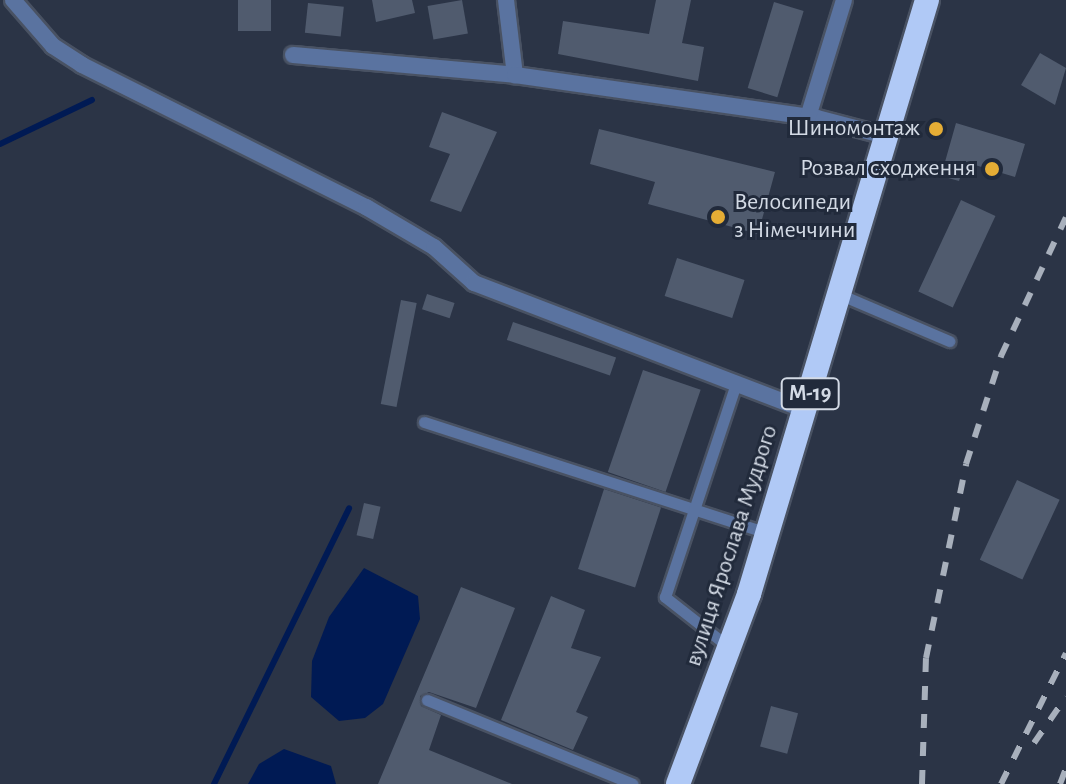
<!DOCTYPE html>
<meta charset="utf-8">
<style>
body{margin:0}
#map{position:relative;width:1066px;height:784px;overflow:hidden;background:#2b3446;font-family:"Alegreya Sans",sans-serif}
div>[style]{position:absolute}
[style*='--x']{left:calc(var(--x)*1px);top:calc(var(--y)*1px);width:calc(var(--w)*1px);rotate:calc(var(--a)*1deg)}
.water>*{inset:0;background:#001a54}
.stream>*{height:6px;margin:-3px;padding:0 3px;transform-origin:3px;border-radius:3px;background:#001a54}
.building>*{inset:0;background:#505b6e;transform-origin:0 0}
.roads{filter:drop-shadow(2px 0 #495263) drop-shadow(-2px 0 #495263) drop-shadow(0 2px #495263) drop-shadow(0 -2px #495263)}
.lane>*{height:11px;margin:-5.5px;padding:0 5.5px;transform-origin:5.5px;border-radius:5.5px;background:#5a73a0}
.street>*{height:16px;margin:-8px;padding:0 8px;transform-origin:8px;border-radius:8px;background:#5a73a0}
.highway>*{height:24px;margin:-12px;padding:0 12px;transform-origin:12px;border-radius:12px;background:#b0c9f6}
.rail>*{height:6px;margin-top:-3px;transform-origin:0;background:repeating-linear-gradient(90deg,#a8b0bc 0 14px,transparent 0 28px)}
.dots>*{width:22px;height:22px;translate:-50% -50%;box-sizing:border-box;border:4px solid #212a3b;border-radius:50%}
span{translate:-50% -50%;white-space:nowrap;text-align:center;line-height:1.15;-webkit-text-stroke:6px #212a3b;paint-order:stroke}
.shield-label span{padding:2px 6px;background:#212a3b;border:2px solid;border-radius:6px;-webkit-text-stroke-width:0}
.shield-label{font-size:22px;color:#d3dae5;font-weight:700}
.poi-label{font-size:24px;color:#d3dae5}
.right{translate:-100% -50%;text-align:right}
.left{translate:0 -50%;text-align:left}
.street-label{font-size:24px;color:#d3dae5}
</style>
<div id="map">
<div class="water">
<i style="clip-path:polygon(364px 568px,418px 596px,420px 619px,383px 704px,365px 718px,339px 721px,311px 697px,312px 661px,329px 617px)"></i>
<i style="clip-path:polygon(284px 749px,331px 766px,336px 784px,248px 784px,259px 764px)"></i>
</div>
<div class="stream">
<i style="--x:0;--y:144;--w:102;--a:-25.6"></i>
<i style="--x:214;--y:784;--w:307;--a:-63.9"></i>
</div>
<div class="building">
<i style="left:238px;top:0;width:33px;height:31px"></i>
<i style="clip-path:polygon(372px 0,412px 0,415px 13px,376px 22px)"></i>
<i style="left:462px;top:0;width:34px;height:35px;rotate:80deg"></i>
<i style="clip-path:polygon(656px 0,691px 0,682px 43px,704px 47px,698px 81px,558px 54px,563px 21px,649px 34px)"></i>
<i style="left:774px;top:2px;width:31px;height:90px;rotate:17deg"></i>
<i style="left:308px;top:3px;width:36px;height:30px;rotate:6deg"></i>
<i style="clip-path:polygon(1040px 53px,1066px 68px,1055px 105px,1021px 85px)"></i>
<i style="clip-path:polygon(442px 112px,497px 132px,461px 212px,430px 201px,450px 154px,429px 147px)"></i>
<i style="clip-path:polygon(956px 123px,1025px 144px,1015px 177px,965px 162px,959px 181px,941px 176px)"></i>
<i style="clip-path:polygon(599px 129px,775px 172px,758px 234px,648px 204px,655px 182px,590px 164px)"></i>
<i style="left:961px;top:200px;width:38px;height:101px;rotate:25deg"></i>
<i style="left:677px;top:258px;width:71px;height:40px;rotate:18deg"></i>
<i style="left:427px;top:294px;width:29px;height:16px;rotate:18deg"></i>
<i style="left:401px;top:300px;width:16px;height:106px;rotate:11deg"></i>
<i style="left:513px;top:322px;width:109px;height:19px;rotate:19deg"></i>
<i style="left:643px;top:370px;width:61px;height:108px;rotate:19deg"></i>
<i style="left:1017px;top:480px;width:47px;height:88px;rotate:25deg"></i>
<i style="left:604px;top:489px;width:60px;height:84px;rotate:18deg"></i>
<i style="left:364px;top:503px;width:17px;height:33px;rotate:13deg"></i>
<i style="clip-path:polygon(461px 587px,515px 608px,476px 708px,429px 692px,420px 696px,421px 706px,441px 715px,429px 750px,512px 784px,378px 784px)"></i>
<i style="clip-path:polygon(551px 596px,585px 610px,571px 648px,601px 657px,576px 712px,588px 717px,573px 750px,501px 720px)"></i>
<i style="left:771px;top:706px;width:28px;height:42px;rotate:15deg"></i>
</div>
<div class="roads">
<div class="lane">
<i style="--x:839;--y:294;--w:120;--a:23.1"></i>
<i style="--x:424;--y:422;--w:361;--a:17.9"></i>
<i style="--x:730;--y:648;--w:83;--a:-141.9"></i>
<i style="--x:665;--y:597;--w:225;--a:-71.6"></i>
<i style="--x:427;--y:700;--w:222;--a:22.2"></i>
</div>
<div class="street">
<i style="--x:13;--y:0;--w:61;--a:49"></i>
<i style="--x:53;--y:46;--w:35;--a:33"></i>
<i style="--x:82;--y:65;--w:318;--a:26.6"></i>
<i style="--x:366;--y:207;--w:79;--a:30.5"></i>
<i style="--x:434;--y:247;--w:54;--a:42"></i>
<i style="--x:474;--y:283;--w:355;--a:21"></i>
<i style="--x:506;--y:0;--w:76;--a:83.2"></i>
<i style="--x:293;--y:55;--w:223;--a:5.1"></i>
<i style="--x:515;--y:75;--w:305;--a:8.1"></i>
<i style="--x:817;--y:118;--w:71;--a:14.6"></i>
<i style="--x:808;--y:117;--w:122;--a:-72.9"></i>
</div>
<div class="highway">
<i style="--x:678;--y:784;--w:203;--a:-69.5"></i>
<i style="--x:749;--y:594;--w:620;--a:-73.32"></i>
</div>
</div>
<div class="rail">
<i style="--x:1034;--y:743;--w:56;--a:-55.2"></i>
<i style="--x:922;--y:784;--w:126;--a:-88.2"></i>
<i style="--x:926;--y:658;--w:198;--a:-78.3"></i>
<i style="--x:966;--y:464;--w:114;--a:-72"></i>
<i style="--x:1001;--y:356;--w:153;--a:-64.9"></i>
<i style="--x:1001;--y:784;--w:146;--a:-63.6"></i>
<i style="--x:1060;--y:784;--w:17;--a:-69"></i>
</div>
<div class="dots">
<i style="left:936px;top:129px;background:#e5ad35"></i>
<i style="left:992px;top:169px;background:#e5ad35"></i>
<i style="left:718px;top:217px;background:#e5ad35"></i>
</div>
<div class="shield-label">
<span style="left:810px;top:394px">М-19</span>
</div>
<div class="poi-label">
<span class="right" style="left:920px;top:129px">Шиномонтаж</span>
<span class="right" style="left:976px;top:169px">Розвал сходження</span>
<span class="left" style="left:734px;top:217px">Велосипеди<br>з Німеччини</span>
</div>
<div class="street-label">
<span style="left:732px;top:546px;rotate:-72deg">вулиця Ярослава Мудрого</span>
</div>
</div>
